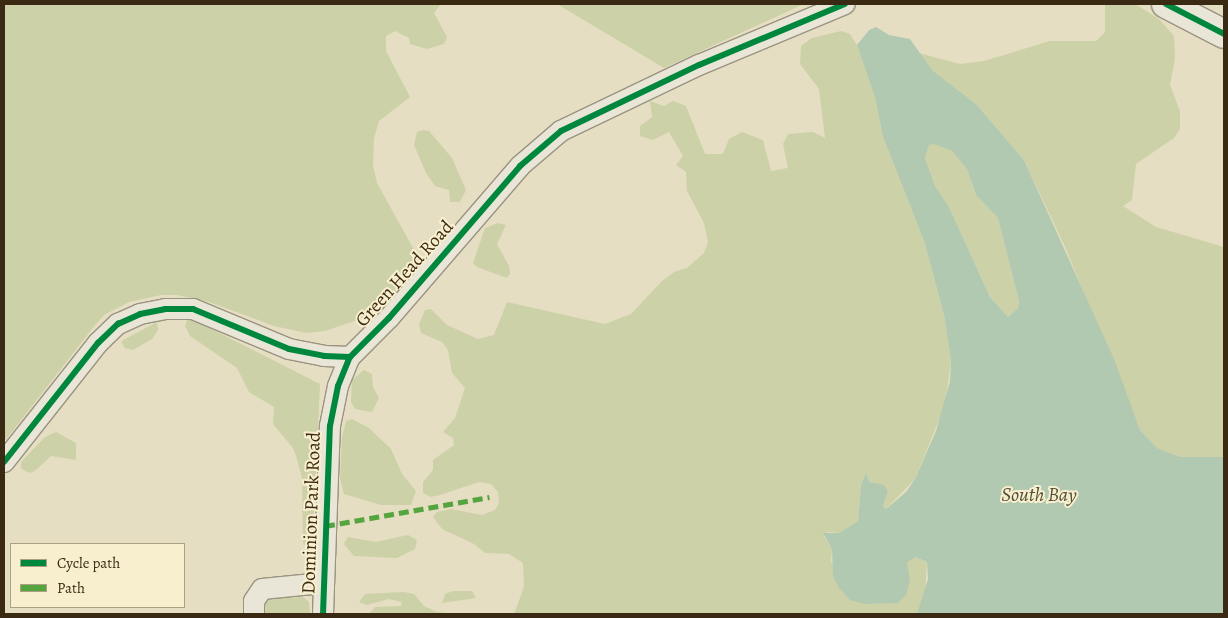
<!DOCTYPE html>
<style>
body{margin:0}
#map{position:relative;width:1228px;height:618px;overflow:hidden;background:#e6dec2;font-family:Alegreya,serif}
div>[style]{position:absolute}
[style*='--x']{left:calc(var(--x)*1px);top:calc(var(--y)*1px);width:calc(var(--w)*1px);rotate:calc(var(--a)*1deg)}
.green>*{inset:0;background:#ccd1a7}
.water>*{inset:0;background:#b2c9b1}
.roads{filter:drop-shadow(1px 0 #9a9380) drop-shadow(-1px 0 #9a9380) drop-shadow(0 1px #9a9380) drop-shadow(0 -1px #9a9380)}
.street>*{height:20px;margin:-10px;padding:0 10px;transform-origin:10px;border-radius:10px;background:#e9e6d8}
.secondary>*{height:28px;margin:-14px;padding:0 14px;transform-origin:14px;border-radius:14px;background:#e9e6d8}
.quiet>*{height:5px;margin-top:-2.5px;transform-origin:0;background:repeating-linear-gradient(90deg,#54a43f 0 10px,transparent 0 15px)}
.cycleway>*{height:6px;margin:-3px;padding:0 3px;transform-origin:3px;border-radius:3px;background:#00873e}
span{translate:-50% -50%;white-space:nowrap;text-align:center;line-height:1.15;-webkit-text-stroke:4px #f8efce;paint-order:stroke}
.street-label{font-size:19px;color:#3b2a13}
.water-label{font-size:20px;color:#535039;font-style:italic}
.frame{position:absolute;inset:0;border:5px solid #3b2a13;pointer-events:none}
.legend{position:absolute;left:10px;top:543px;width:175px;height:65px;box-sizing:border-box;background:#f8efce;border:1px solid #aca083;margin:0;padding:6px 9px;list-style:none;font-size:15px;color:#3b2a13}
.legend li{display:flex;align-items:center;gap:10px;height:25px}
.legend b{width:25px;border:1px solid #aca083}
</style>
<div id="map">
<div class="green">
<i style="clip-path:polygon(4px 4px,441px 4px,434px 13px,447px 37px,444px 44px,427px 49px,410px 44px,409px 38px,395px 31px,386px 36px,386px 51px,410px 97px,379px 121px,374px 138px,373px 166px,377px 183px,418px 257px,416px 270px,405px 287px,382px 310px,369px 316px,325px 331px,306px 333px,274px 326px,209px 302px,177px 295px,161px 295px,129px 302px,104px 315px,92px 329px,4px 442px)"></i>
<i style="clip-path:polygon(557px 4px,804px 4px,664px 68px)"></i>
<i style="clip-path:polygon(1105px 4px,1135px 4px,1159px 19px,1174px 36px,1175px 58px,1170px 85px,1180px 111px,1180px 129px,1174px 138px,1136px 164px,1132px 200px,1123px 206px,1156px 227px,1224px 247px,1224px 457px,1180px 457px,1157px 448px,1140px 430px,1066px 249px,1024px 160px,976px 104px,932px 70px,919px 53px,960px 64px,984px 61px,1050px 41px,1096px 41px,1105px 32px)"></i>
<i style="clip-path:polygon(841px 31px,850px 34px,857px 45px,875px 98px,883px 137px,924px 241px,944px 315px,951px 361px,945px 405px,915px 479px,886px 509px,883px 506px,888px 491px,870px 481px,866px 472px,861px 485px,858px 521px,839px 533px,828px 532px,824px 536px,832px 549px,831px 562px,865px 604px,886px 603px,906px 571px,907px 563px,914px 557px,927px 562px,925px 593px,917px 614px,514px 614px,524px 587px,523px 563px,509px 554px,485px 553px,474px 544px,442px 529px,433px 517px,437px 512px,451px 509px,482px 515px,495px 510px,499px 503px,498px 492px,491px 484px,479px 482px,440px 495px,431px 497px,423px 493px,423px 482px,433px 470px,433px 460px,454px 445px,453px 438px,443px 432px,455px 418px,465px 388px,452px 373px,448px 350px,442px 342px,421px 333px,419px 324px,425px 310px,431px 309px,447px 325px,478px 339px,494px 335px,507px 302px,605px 324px,631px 314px,662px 281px,674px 272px,687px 268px,704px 253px,708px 242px,704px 223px,687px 191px,686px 172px,676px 165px,683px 156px,669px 132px,653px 140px,640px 136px,640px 126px,652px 117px,650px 101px,664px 106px,673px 101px,686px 106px,705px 154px,723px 154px,729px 139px,742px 132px,763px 140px,771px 171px,788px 168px,783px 144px,788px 134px,813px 132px,825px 138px,819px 89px,800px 64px,801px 46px,812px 38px)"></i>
<i style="clip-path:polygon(423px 130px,429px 131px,452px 158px,466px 190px,460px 202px,450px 202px,449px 190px,435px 186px,426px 173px,414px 145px,417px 132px)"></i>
<i style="clip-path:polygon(934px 143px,952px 151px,967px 169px,976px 195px,998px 218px,1019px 301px,1018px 308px,1008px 317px,990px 297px,948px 205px,935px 186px,925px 158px,929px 145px)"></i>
<i style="clip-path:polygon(498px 223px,506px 225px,497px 244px,509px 266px,510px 274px,507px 278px,477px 267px,473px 263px,485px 228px)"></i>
<i style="clip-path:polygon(192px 319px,320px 384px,312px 547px,306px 547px,303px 543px,302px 478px,297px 459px,293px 448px,273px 424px,274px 407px,249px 392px,237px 368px,190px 336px,185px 326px,187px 320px)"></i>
<i style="clip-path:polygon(157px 322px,158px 330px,152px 339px,133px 350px,125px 348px,121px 342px,125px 339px)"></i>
<i style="clip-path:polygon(364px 370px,372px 374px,373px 387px,379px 398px,372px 412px,355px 409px,351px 402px,352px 380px)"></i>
<i style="clip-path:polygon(352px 419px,369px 428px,391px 449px,402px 474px,416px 491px,411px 505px,381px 505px,344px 494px,340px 479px,342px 437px,346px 421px)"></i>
<i style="clip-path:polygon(56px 432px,76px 443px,76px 460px,51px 456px,36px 470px,30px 473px,21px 469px,21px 462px,45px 437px)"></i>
<i style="clip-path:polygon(408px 535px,417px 540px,415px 549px,397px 558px,354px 556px,344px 544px,348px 537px,376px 542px)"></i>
<i style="clip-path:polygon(453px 591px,472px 591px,476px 598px,442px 603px,445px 594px)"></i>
<i style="clip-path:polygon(404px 592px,414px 594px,424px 606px,437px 612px,457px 614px,369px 614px,375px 607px,401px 606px,402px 602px,389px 599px,367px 605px,359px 602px,365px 594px)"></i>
<i style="clip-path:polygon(303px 597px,309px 602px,310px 614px,263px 614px,264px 606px,269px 599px)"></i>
</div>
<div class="water">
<i style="clip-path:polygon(evenodd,876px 27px,889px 35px,910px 39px,932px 70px,976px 104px,1024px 160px,1114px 359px,1140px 430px,1157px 448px,1180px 457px,1224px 457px,1224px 614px,917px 614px,928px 579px,927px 562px,915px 557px,907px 563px,910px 580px,906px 595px,898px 603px,865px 604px,850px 600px,839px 588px,833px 576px,832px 549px,823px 533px,839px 533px,858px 521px,861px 485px,866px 472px,870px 482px,884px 485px,888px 491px,883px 506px,886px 509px,906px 492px,915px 479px,936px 431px,950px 381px,951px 361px,944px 315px,924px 241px,883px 137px,875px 98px,857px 45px,869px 30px,876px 27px,934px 144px,952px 151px,967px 169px,976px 195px,998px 218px,1019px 301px,1018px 308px,1008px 317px,990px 297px,948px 205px,935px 186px,925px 158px,929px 145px,934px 144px)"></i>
</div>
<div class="roads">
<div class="street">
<i style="--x:4;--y:462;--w:152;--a:-51.7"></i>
<i style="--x:98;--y:343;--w:28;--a:-44"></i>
<i style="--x:118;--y:324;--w:24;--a:-24"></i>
<i style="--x:140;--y:314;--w:25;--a:-11"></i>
<i style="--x:165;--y:309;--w:28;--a:0"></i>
<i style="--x:193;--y:309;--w:104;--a:22.6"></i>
<i style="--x:289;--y:349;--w:36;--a:11"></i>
<i style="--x:324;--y:356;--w:26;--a:2"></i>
<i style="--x:254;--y:614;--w:13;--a:-90"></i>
<i style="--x:254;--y:601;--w:14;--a:-56"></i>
<i style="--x:262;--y:589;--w:61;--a:-5.6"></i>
<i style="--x:323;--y:614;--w:188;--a:-87.9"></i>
<i style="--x:330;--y:426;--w:41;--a:-78.7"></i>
<i style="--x:338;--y:386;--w:31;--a:-68"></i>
<i style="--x:350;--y:357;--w:55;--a:-45"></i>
<i style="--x:389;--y:318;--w:201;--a:-49.2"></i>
<i style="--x:520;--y:166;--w:54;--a:-40.5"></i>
<i style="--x:561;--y:131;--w:153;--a:-25.6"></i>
<i style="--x:699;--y:65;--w:158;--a:-22.7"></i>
</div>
<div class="secondary">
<i style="--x:1166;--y:4;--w:65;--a:27.3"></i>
</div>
</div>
<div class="quiet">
<i style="--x:325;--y:526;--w:167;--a:-10"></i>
</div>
<div class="cycleway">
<i style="--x:1166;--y:4;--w:65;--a:27.3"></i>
<i style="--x:4;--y:462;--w:152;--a:-51.7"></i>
<i style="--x:98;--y:343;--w:28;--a:-44"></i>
<i style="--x:118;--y:324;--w:24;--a:-24"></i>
<i style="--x:140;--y:314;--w:25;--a:-11"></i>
<i style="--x:165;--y:309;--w:28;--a:0"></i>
<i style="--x:193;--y:309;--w:104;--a:22.6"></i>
<i style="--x:289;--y:349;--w:36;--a:11"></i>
<i style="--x:324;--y:356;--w:26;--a:2"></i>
<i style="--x:323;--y:614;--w:188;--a:-87.9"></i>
<i style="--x:330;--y:426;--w:41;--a:-78.7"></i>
<i style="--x:338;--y:386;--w:31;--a:-68"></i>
<i style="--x:350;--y:357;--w:55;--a:-45"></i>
<i style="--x:389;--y:318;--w:201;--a:-49.2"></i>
<i style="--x:520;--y:166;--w:54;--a:-40.5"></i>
<i style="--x:561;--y:131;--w:153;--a:-25.6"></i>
<i style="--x:699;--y:65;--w:158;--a:-22.7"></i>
</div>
<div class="street-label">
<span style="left:405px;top:274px;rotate:-48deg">Green Head Road</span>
<span style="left:312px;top:513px;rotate:-88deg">Dominion Park Road</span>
</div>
<div class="water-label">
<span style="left:1039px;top:494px">South Bay</span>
</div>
<div class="frame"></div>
<ul class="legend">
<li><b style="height:6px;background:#00873e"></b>Cycle path</li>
<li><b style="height:6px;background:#54a43f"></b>Path</li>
</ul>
</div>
